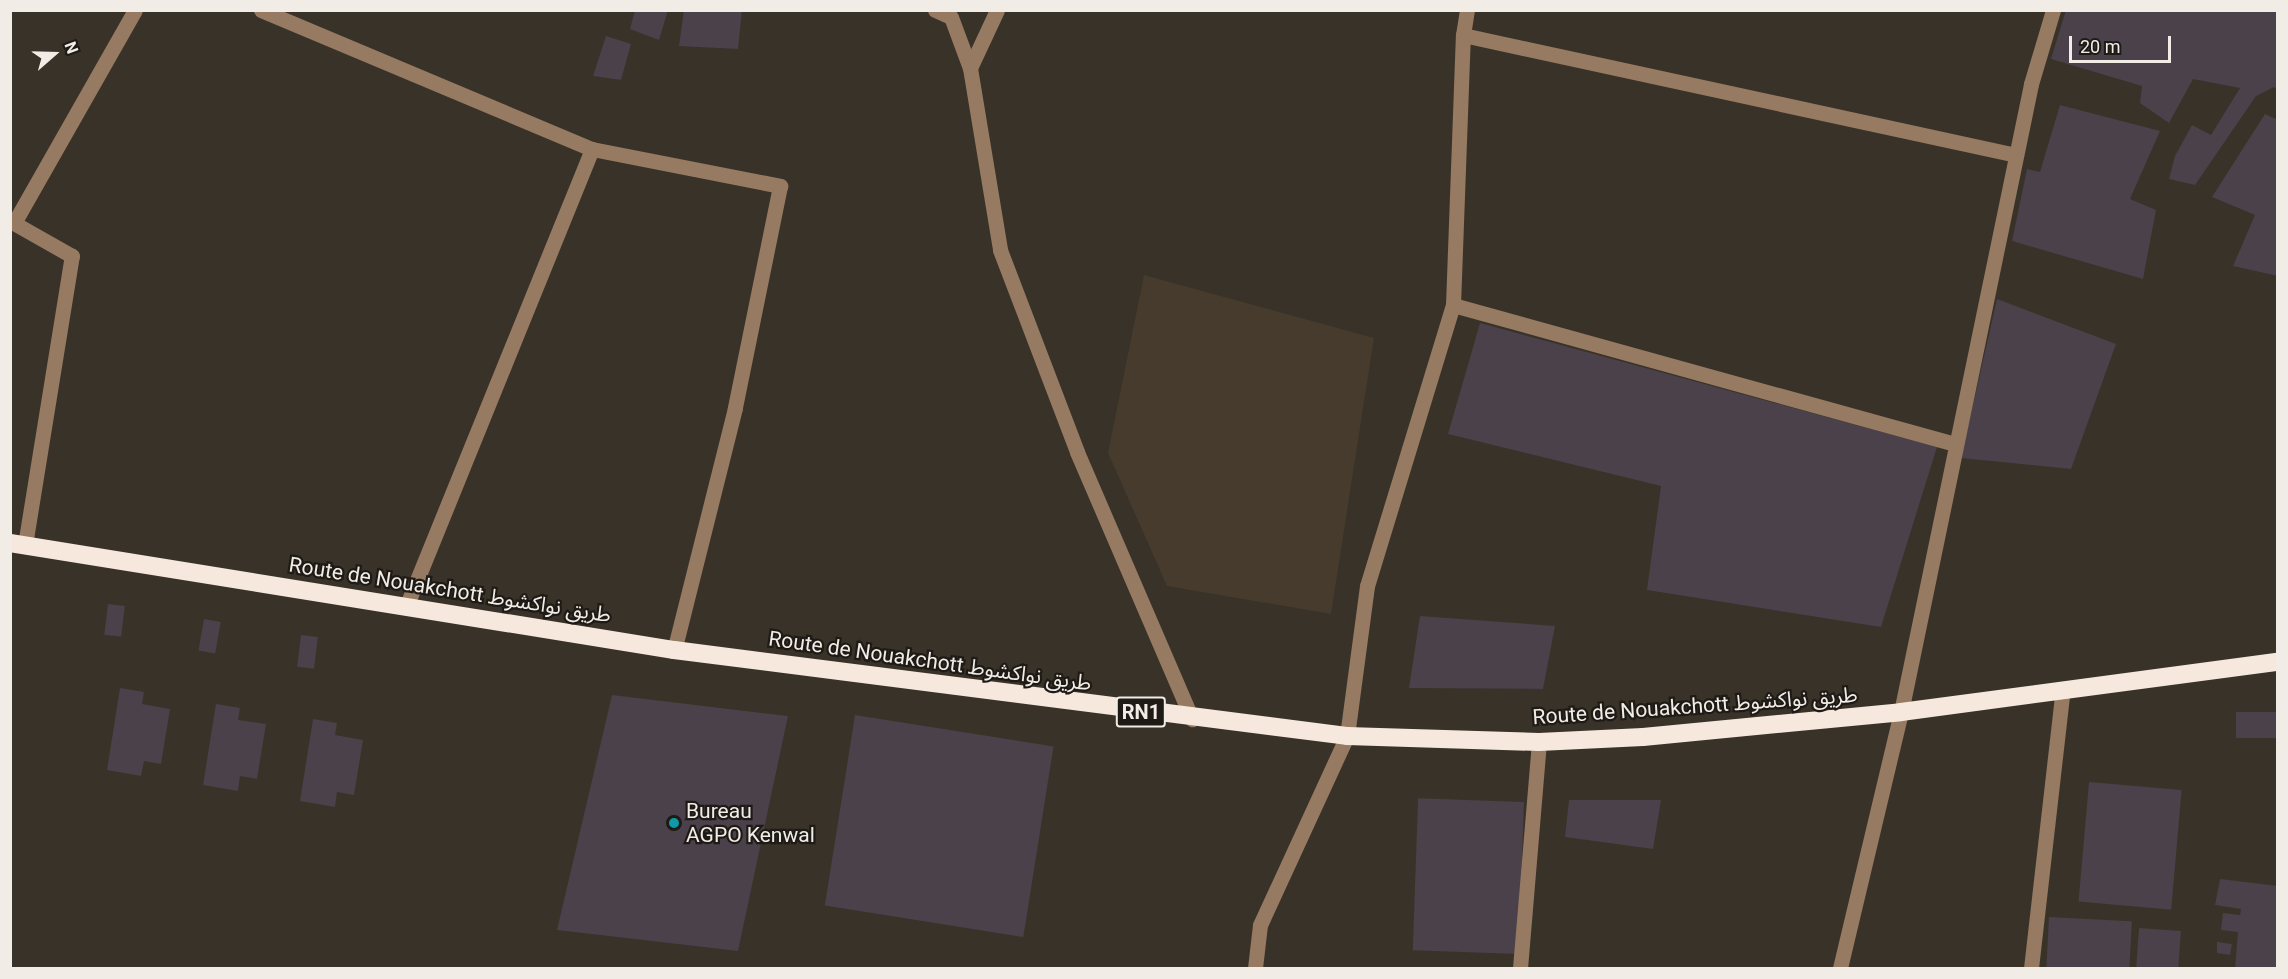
<!DOCTYPE html>
<meta charset="utf-8">
<style>
body{margin:0}
#map{position:relative;width:2288px;height:979px;overflow:hidden;background:#393228;font-family:Roboto,"Noto Sans Arabic",sans-serif}
div>[style]{position:absolute}
[style*='--x']{left:calc(var(--x)*1px);top:calc(var(--y)*1px);width:calc(var(--w)*1px);rotate:calc(var(--a)*1deg)}
.built>*{inset:0;background:#463b2c}
.building>*{inset:0;background:#4a414a;transform-origin:0 0}
.minor>*{height:15px;margin:-7.5px;padding:0 7.5px;transform-origin:7.5px;border-radius:7.5px;background:#967a62}
.highway>*{height:18px;margin:-9px;padding:0 9px;transform-origin:9px;border-radius:9px;background:#f6e8dc}
.dots>*{width:16px;height:16px;translate:-50% -50%;box-sizing:border-box;border:3px solid #1e1a16;border-radius:50%}
span{translate:-50% -50%;white-space:nowrap;text-align:center;line-height:1.15;-webkit-text-stroke:4.5px #1e1a16;paint-order:stroke}
.shield-label span{padding:2px 4px;background:#1e1a16;border:2px solid;border-radius:4px;-webkit-text-stroke-width:0}
.shield-label{font-size:20px;color:#f1ece6;font-weight:700}
.street-label{font-size:21px;color:#f1ece6}
.poi-label{font-size:21px;color:#f1ece6}
.left{translate:0 -50%;text-align:left}
.frame{position:absolute;inset:0;border:12px solid #f1ece6;pointer-events:none}
.north{position:absolute;left:24px;top:24px;width:60px;height:60px;-webkit-text-stroke:4px #1e1a16;paint-order:stroke;rotate:70deg;font-size:16px;font-weight:700;line-height:24px;text-align:center;color:#f1ece6}
.north::after{content:'';display:block;margin:auto;width:21px;height:27px;background:#f1ece6;clip-path:polygon(50% 0,100% 100%,50% 72%,0 100%)}
.scale{position:absolute;left:2069px;top:36px;width:102px;height:27px;box-sizing:border-box;border:3px solid #f1ece6;border-top:0;padding-left:8px;font-size:18px;line-height:21px;white-space:nowrap;color:#f1ece6;-webkit-text-stroke:4px #1e1a16;paint-order:stroke}
</style>
<div id="map">
<div class="built">
<i style="clip-path:polygon(1144px 275px,1374px 338px,1331px 614px,1167px 586px,1108px 453px)"></i>
</div>
<div class="building">
<i style="clip-path:polygon(635px 10px,668px 10px,659px 40px,630px 29px)"></i>
<i style="clip-path:polygon(684px 10px,742px 10px,738px 49px,679px 46px)"></i>
<i style="clip-path:polygon(2066px 10px,2278px 10px,2278px 90px,2274px 87px,2256px 96px,2195px 185px,2169px 179px,2175px 156px,2192px 125px,2211px 135px,2240px 88px,2193px 79px,2169px 123px,2140px 103px,2142px 86px,2051px 59px)"></i>
<i style="clip-path:polygon(606px 36px,631px 44px,621px 80px,593px 76px)"></i>
<i style="clip-path:polygon(2060px 105px,2160px 131px,2130px 199px,2156px 210px,2143px 279px,2012px 241px,2027px 169px,2040px 172px)"></i>
<i style="clip-path:polygon(2265px 114px,2278px 120px,2278px 276px,2233px 266px,2255px 215px,2212px 197px)"></i>
<i style="clip-path:polygon(1997px 299px,2116px 344px,2071px 469px,1961px 458px)"></i>
<i style="clip-path:polygon(1480px 323px,1937px 447px,1881px 627px,1647px 590px,1661px 486px,1448px 434px)"></i>
<i style="left:108px;top:604px;width:17px;height:31px;rotate:7deg"></i>
<i style="clip-path:polygon(1420px 616px,1555px 626px,1543px 689px,1409px 688px)"></i>
<i style="left:204px;top:619px;width:17px;height:32px;rotate:10deg"></i>
<i style="left:301px;top:635px;width:17px;height:32px;rotate:7deg"></i>
<i style="clip-path:polygon(120px 688px,144px 692px,142px 704px,170px 709px,161px 764px,144px 761px,141px 776px,107px 770px)"></i>
<i style="clip-path:polygon(612px 695px,788px 716px,738px 951px,557px 930px)"></i>
<i style="clip-path:polygon(216px 704px,240px 708px,238px 720px,266px 724px,257px 779px,240px 776px,238px 791px,203px 785px)"></i>
<i style="left:2278px;top:712px;width:26px;height:42px;rotate:90deg"></i>
<i style="left:855px;top:715px;width:201px;height:193px;rotate:9deg"></i>
<i style="clip-path:polygon(313px 719px,337px 723px,335px 735px,363px 740px,354px 795px,337px 792px,335px 807px,300px 801px)"></i>
<i style="left:2089px;top:782px;width:93px;height:120px;rotate:5deg"></i>
<i style="clip-path:polygon(1569px 800px,1661px 800px,1653px 849px,1565px 837px)"></i>
<i style="left:1524px;top:802px;width:152px;height:106px;rotate:92deg"></i>
<i style="clip-path:polygon(2220px 879px,2278px 886px,2278px 968px,2235px 968px,2238px 932px,2221px 930px,2223px 913px,2240px 915px,2241px 909px,2215px 905px)"></i>
<i style="left:2049px;top:917px;width:83px;height:51px;rotate:3deg"></i>
<i style="left:2139px;top:928px;width:42px;height:40px;rotate:4deg"></i>
<i style="clip-path:polygon(2217px 942px,2232px 944px,2230px 955px,2217px 953px)"></i>
</div>
<div class="minor">
<i style="--x:261;--y:10;--w:359;--a:22.8"></i>
<i style="--x:592;--y:149;--w:494;--a:112.1"></i>
<i style="--x:935;--y:10;--w:17;--a:24"></i>
<i style="--x:951;--y:17;--w:54;--a:69.6"></i>
<i style="--x:970;--y:68;--w:184;--a:80.6"></i>
<i style="--x:1000;--y:250;--w:216;--a:69.1"></i>
<i style="--x:1077;--y:452;--w:291;--a:66.7"></i>
<i style="--x:1463;--y:35;--w:566;--a:12.24"></i>
<i style="--x:970;--y:68;--w:64;--a:-65"></i>
<i style="--x:592;--y:149;--w:192;--a:11.1"></i>
<i style="--x:780;--y:186;--w:227;--a:101.5"></i>
<i style="--x:735;--y:408;--w:250;--a:104.1"></i>
<i style="--x:1453;--y:305;--w:521;--a:15.48"></i>
<i style="--x:25;--y:545;--w:293;--a:-80.8"></i>
<i style="--x:72;--y:256;--w:67;--a:-150.4"></i>
<i style="--x:14;--y:223;--w:245;--a:-60.4"></i>
<i style="--x:1255;--y:968;--w:43;--a:-83.4"></i>
<i style="--x:1260;--y:925;--w:208;--a:-65.3"></i>
<i style="--x:1347;--y:736;--w:151;--a:-82.4"></i>
<i style="--x:1367;--y:586;--w:294;--a:-73"></i>
<i style="--x:1453;--y:305;--w:270;--a:-87.9"></i>
<i style="--x:1463;--y:35;--w:25;--a:-81"></i>
<i style="--x:1520;--y:968;--w:227;--a:-85.2"></i>
<i style="--x:1840;--y:968;--w:263;--a:-76.6"></i>
<i style="--x:1901;--y:712;--w:641;--a:-78.3"></i>
<i style="--x:2031;--y:84;--w:77;--a:-73.4"></i>
<i style="--x:2031;--y:968;--w:281;--a:-83.5"></i>
</div>
<div class="highway">
<i style="--x:10;--y:543;--w:673;--a:9.15"></i>
<i style="--x:674;--y:650;--w:678;--a:7.28"></i>
<i style="--x:1347;--y:736;--w:192;--a:1.8"></i>
<i style="--x:1539;--y:742;--w:104;--a:-2.8"></i>
<i style="--x:1643;--y:737;--w:259;--a:-5.5"></i>
<i style="--x:1901;--y:712;--w:380;--a:-7.6"></i>
</div>
<div class="dots">
<i style="left:674px;top:823px;background:#0f9aa8"></i>
</div>
<div class="shield-label">
<span style="left:1141px;top:712px">RN1</span>
</div>
<div class="street-label">
<span style="left:450px;top:590px;rotate:9deg">Route de Nouakchott طريق نواكشوط</span>
<span style="left:930px;top:661px;rotate:8deg">Route de Nouakchott طريق نواكشوط</span>
<span style="left:1695px;top:706px;rotate:-4deg">Route de Nouakchott طريق نواكشوط</span>
</div>
<div class="poi-label">
<span class="left" style="left:686px;top:823px">Bureau<br>AGPO Kenwal</span>
</div>
<div class="frame"></div>
<div class="north">N</div>
<div class="scale">20 m</div>
</div>
